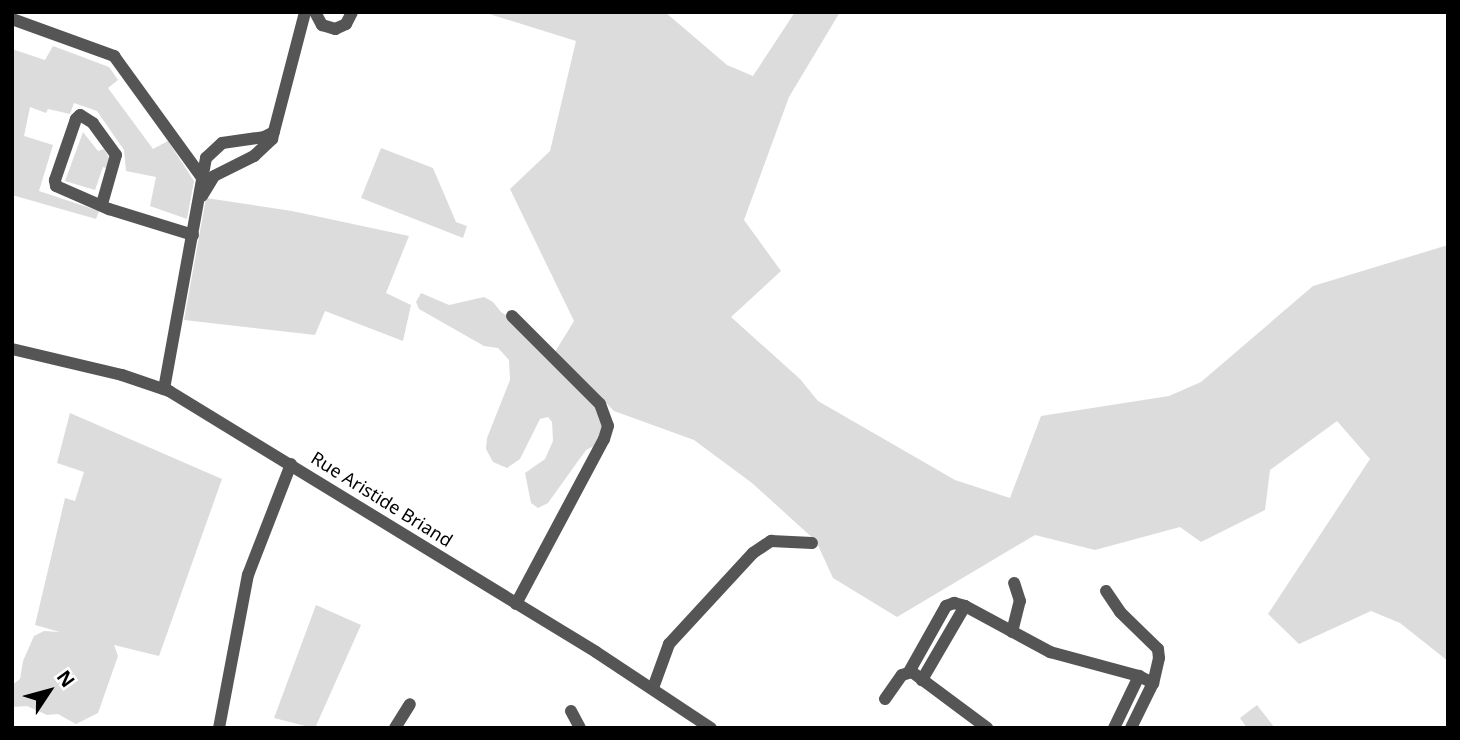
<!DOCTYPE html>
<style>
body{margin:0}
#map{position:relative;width:1460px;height:740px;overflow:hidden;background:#fff;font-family:"Noto Sans",sans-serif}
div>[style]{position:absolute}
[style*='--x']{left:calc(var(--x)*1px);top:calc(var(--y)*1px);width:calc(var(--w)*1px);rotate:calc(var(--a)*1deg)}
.green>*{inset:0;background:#dcdcdc}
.minor>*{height:12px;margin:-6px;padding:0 6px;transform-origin:6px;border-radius:6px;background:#555}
span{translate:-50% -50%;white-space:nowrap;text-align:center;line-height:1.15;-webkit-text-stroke:6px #fff;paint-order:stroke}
.street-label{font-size:18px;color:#000}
.frame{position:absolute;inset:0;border:14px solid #000;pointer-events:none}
.north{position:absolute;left:14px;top:656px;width:70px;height:70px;-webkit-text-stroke:5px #fff;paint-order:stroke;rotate:54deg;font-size:19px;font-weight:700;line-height:28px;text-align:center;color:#000}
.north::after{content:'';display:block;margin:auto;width:24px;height:32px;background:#000;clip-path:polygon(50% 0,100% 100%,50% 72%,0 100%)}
</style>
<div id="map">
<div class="green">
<i style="clip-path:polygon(483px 12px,665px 12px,727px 65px,753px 76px,795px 12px,840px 12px,789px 97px,744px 220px,781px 271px,731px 317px,800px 379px,818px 401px,955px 480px,1010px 498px,1041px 416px,1169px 396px,1201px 382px,1313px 286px,1448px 245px,1448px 661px,1400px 623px,1371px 611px,1299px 644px,1268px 614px,1370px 459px,1337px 421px,1270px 470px,1265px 510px,1201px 542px,1180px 527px,1095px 550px,1035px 535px,897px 617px,833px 578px,816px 541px,752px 483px,694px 440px,614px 411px,555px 352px,574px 321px,510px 189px,550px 151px,576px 41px)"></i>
<i style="clip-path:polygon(53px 46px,109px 67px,118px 80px,108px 88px,153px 149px,168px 141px,194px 181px,187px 219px,150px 206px,156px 177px,126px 171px,124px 150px,97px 111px,74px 103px,70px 114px,48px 109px,46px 113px,30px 107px,24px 136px,53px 145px,39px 191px,99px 211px,96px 219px,12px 195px,12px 49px,45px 60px)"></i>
<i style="clip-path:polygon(83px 132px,98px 151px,104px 149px,111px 161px,110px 169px,103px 167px,95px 190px,65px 181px)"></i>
<i style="clip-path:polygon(381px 148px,433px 168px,456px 222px,467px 226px,463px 238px,361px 198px)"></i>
<i style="clip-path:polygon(206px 198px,292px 211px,409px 236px,386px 293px,411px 305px,403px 341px,325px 311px,315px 335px,184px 320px)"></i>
<i style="clip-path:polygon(421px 293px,449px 305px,484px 297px,493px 302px,501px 312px,521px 325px,608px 420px,594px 446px,586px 450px,548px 503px,538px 508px,531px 503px,525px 473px,545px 459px,553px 441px,552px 422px,548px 417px,540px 419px,520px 459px,507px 468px,493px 462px,486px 449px,487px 438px,510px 380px,509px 360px,498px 348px,484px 346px,419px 309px,416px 302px)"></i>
<i style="clip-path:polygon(70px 413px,222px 479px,159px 656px,114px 645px,118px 656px,98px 713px,76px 724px,58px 714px,47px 715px,27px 706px,12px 707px,12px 685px,20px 679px,23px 661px,34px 636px,44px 631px,60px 632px,35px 625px,65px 498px,75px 501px,84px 472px,57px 463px)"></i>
<i style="clip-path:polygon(316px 605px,361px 625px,315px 728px,313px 728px,274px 718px)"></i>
<i style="clip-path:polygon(1257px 705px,1275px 728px,1247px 728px,1240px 718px)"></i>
</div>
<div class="minor">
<i style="--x:315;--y:12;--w:15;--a:62"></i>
<i style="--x:322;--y:25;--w:14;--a:17"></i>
<i style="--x:335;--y:29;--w:12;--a:-24"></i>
<i style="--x:346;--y:24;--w:13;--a:-63"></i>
<i style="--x:12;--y:19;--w:109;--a:19.9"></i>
<i style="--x:114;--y:56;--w:148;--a:54.1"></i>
<i style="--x:202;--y:196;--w:23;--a:-59"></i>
<i style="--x:214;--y:176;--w:45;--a:-26.6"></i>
<i style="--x:254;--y:156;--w:25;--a:-43"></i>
<i style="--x:272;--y:139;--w:131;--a:-75.4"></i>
<i style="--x:102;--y:204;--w:51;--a:-74.1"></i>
<i style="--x:116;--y:155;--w:39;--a:-126"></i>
<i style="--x:93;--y:123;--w:15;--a:-148"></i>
<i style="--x:80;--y:115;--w:6;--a:135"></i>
<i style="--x:76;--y:119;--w:65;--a:109"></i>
<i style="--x:55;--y:180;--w:6;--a:81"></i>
<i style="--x:56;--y:186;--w:58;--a:23.5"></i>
<i style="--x:109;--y:209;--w:88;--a:17.2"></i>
<i style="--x:512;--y:316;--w:124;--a:45"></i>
<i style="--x:600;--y:404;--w:23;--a:70"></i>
<i style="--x:608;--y:426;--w:14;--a:107"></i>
<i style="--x:604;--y:439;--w:187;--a:118.1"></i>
<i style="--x:12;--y:349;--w:113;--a:13.3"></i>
<i style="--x:122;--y:375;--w:50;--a:18.8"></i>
<i style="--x:169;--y:391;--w:500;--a:31.43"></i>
<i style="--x:596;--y:652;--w:138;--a:33.5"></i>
<i style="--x:164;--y:389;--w:235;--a:-79.7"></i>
<i style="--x:206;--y:158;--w:22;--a:-43"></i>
<i style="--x:222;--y:143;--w:42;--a:-8.1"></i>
<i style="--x:264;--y:137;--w:11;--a:-27"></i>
<i style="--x:1106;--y:591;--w:25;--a:56"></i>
<i style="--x:1120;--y:612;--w:53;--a:44.2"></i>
<i style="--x:1158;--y:649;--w:9;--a:84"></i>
<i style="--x:1159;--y:658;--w:26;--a:103"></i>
<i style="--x:965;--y:606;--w:97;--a:28.4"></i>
<i style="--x:1050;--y:652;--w:92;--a:15.1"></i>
<i style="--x:1012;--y:632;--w:32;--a:-76"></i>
<i style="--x:1020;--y:601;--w:19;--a:-108"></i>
<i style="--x:909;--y:672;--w:76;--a:-60.7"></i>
<i style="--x:946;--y:606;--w:9;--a:-21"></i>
<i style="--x:954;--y:603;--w:11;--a:15"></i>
<i style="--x:965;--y:606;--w:86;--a:120.2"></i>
<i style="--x:653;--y:688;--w:47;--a:-70"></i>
<i style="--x:669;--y:644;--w:124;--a:-47.3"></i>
<i style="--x:753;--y:553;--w:22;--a:-34"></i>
<i style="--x:771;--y:541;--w:41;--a:2.8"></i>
<i style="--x:885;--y:699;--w:29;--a:-55"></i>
<i style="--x:902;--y:675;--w:10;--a:-17"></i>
<i style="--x:912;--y:672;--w:94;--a:36.7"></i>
<i style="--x:571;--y:711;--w:19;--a:62"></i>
<i style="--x:219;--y:728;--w:156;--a:-79.3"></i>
<i style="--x:248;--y:575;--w:119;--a:-68.8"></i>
<i style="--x:395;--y:728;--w:28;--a:-58"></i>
<i style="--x:1114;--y:728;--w:58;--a:-64.3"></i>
<i style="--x:1139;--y:676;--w:16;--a:27"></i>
<i style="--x:1153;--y:683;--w:50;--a:116.1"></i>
</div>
<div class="street-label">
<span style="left:382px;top:499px;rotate:32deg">Rue Aristide Briand</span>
</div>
<div class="frame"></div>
<div class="north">N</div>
</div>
